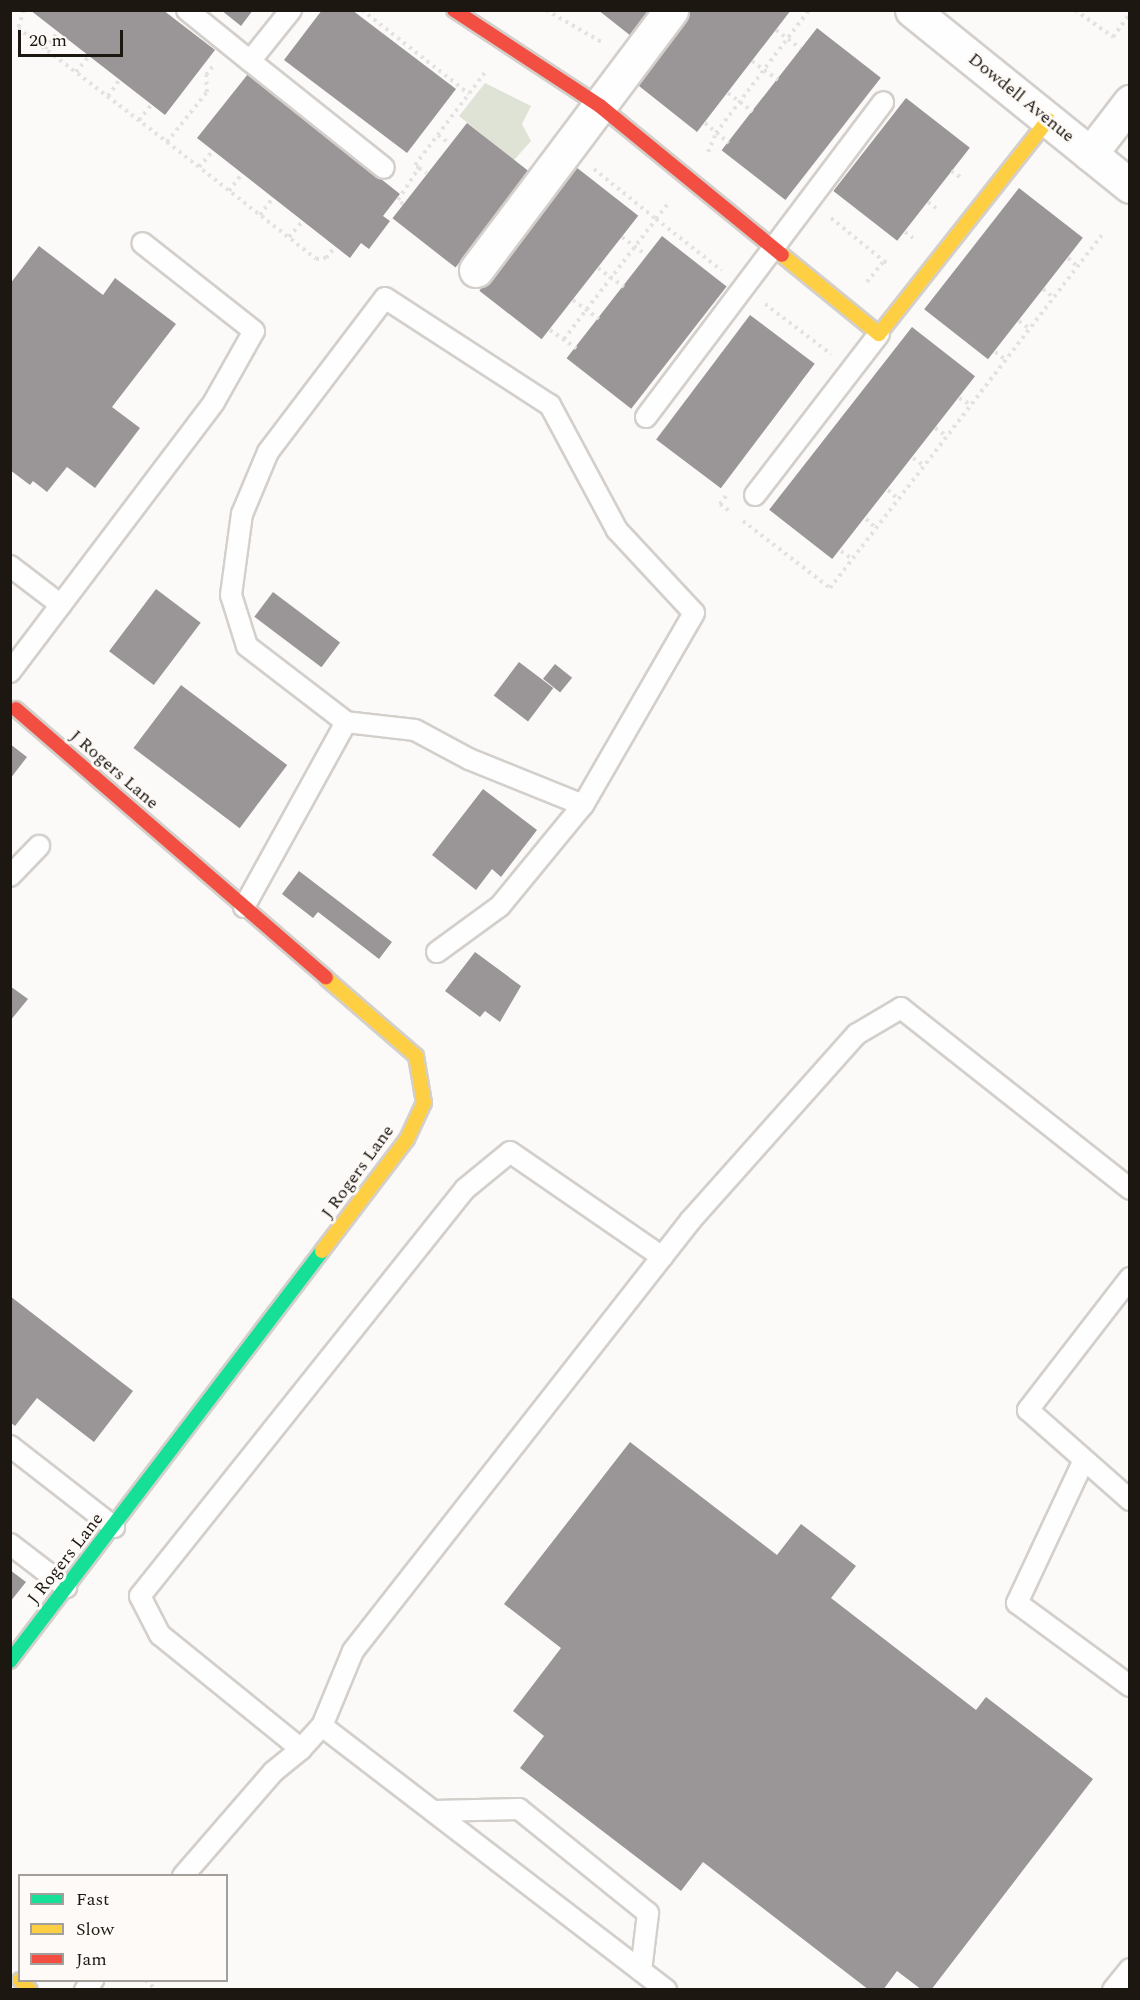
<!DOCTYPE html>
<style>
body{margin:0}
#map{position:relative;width:1140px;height:2000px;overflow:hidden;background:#fcfaf8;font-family:Spectral,serif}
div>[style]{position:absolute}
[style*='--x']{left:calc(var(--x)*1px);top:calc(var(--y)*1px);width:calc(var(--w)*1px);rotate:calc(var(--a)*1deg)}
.green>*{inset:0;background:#dee3d5}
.building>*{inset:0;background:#9a9698;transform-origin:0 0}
.path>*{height:4px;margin-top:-2px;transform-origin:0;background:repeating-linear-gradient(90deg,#e3e2e1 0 3px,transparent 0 7.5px)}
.roads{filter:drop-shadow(2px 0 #d3cfcb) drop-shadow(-2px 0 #d3cfcb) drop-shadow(0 2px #d3cfcb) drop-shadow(0 -2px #d3cfcb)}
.lane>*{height:20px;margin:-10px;padding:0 10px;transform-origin:10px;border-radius:10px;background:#fffefe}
.street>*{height:33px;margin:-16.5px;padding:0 16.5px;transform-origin:16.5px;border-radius:16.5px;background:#fffefe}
.fast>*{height:14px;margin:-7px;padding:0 7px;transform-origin:7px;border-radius:7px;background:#16e098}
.slow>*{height:14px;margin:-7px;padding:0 7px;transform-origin:7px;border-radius:7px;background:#ffcf43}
.jam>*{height:14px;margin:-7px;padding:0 7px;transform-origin:7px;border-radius:7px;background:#f24e42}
span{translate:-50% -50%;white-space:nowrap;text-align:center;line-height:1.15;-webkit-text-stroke:6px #fdfaf7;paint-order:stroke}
.street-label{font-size:18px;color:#1d1711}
.frame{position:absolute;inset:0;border:12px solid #1d1711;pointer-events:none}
.legend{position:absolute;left:18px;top:1874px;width:210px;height:108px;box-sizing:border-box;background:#fdfaf7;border:2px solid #a39f9b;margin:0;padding:8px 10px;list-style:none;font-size:18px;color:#1d1711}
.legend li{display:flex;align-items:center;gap:12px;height:30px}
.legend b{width:30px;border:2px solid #a39f9b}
.scale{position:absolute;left:18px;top:30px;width:105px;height:27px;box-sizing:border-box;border:3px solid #1d1711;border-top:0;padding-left:8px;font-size:18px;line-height:21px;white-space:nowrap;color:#1d1711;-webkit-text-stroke:4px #fdfaf7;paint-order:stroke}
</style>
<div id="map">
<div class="green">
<i style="clip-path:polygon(485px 83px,531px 106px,522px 124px,531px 141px,514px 160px,459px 116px)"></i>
</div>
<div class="building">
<i style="clip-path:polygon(30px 10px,163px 10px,215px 50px,165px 115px)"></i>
<i style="clip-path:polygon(221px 10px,253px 10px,241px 26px)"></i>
<i style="clip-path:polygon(322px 10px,352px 10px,456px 89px,407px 153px,284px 60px)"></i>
<i style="clip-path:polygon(598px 10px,650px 10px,631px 36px)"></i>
<i style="clip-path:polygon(689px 10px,791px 10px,697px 132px,634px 82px)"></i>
<i style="left:817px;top:28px;width:81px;height:155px;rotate:38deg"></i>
<i style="clip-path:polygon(248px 74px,400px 194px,383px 216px,390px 221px,369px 249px,361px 243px,350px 258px,197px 138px)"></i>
<i style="left:906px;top:98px;width:81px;height:118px;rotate:38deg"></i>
<i style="left:467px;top:123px;width:80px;height:121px;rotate:38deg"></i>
<i style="left:576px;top:167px;width:79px;height:157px;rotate:38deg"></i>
<i style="left:1019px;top:188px;width:81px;height:154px;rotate:38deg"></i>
<i style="left:662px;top:236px;width:82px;height:155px;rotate:38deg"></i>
<i style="clip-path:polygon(39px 246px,103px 295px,115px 278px,176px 324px,112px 407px,140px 428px,95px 488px,67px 467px,47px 492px,33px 481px,30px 485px,10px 470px,10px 284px)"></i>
<i style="left:750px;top:315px;width:81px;height:156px;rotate:37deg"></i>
<i style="left:912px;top:327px;width:80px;height:232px;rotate:38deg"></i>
<i style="left:156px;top:589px;width:56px;height:78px;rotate:37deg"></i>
<i style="left:273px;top:592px;width:84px;height:31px;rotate:37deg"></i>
<i style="left:519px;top:662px;width:43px;height:42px;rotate:37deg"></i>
<i style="left:555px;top:664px;width:22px;height:19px;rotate:39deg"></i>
<i style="left:181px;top:685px;width:133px;height:79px;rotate:37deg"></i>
<i style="clip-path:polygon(10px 744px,27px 757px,10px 779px)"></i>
<i style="clip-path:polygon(483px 789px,537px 830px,501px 877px,492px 869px,476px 890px,432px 855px)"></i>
<i style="clip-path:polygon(299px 871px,392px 942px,379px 959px,318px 912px,313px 918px,282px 894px)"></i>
<i style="clip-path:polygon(475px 952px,521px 986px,500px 1022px,485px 1011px,480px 1017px,445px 991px)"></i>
<i style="clip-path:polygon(10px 986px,28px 999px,10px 1021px)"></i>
<i style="clip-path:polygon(10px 1296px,133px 1391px,94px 1442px,37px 1398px,15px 1426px,10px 1422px)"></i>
<i style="clip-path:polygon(630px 1442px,777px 1555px,801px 1524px,856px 1566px,831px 1598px,976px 1710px,986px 1697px,1093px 1779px,931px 1990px,922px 1990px,897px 1971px,883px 1990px,869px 1990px,703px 1862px,681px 1891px,520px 1768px,544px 1736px,513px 1711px,561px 1648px,504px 1604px)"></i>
<i style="clip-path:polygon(10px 1570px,26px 1582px,10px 1602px)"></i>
</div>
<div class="path">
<i style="--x:24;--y:10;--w:19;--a:108"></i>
<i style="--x:18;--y:28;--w:188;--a:37.4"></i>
<i style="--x:167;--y:142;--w:64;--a:-51.3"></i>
<i style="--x:207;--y:92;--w:17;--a:-93"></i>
<i style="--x:206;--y:75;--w:11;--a:-52"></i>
<i style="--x:362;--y:10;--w:136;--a:38.1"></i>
<i style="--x:546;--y:10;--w:66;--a:30.1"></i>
<i style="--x:1075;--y:10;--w:47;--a:35.4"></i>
<i style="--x:1113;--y:37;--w:29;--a:-54"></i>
<i style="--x:776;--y:30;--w:31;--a:37"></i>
<i style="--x:45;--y:49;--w:21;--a:-53"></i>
<i style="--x:752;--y:61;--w:32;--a:36"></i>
<i style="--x:76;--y:72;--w:21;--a:-51"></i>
<i style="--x:728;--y:93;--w:31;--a:37"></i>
<i style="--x:108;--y:96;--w:21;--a:-55"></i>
<i style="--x:139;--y:120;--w:21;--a:-51"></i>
<i style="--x:705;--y:123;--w:31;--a:40"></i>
<i style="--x:438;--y:135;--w:15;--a:37"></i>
<i style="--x:167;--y:142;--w:189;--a:38.1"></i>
<i style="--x:316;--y:259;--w:10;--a:-6"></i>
<i style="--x:326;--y:258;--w:14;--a:-51"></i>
<i style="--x:708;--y:152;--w:21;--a:-67"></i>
<i style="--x:716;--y:133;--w:154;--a:-52.9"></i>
<i style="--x:199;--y:167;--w:21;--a:-49"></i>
<i style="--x:419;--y:168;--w:9;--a:32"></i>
<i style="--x:594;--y:169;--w:80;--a:38.9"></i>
<i style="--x:656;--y:219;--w:18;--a:-52"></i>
<i style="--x:951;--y:171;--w:11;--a:34"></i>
<i style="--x:229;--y:191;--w:21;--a:-53"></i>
<i style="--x:928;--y:202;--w:10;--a:37"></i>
<i style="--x:403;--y:204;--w:6;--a:-141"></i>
<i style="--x:398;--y:200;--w:38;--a:-57"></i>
<i style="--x:419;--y:168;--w:5;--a:-143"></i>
<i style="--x:415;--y:165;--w:118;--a:-52.9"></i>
<i style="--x:260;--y:215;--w:21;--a:-53"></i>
<i style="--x:831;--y:218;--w:68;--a:39.1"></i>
<i style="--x:905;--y:232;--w:10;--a:37"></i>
<i style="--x:289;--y:237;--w:21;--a:-49"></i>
<i style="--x:622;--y:237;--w:31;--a:37"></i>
<i style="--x:1068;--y:258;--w:13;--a:42"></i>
<i style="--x:598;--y:268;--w:32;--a:36"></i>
<i style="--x:867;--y:282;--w:27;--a:-51"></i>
<i style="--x:884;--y:261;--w:7;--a:34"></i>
<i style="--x:1043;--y:289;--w:14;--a:39"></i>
<i style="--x:573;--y:300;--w:32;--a:36"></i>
<i style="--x:765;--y:304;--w:83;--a:37.1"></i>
<i style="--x:1019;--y:321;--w:14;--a:36"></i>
<i style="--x:550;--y:330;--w:32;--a:35"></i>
<i style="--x:564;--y:339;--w:151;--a:-52.5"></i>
<i style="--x:656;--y:219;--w:83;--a:38.1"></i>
<i style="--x:995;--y:352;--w:14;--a:36"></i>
<i style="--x:959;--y:398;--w:14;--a:30"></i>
<i style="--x:935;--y:428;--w:14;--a:34"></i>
<i style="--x:913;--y:458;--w:14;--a:36"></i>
<i style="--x:888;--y:490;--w:13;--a:42"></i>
<i style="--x:726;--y:496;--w:10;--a:127"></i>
<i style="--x:720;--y:504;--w:15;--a:37"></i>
<i style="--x:866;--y:519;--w:13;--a:42"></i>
<i style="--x:743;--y:521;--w:110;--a:37.6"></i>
<i style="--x:830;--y:588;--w:447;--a:-52.4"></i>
<i style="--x:841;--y:551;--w:14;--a:36"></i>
<i style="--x:145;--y:1980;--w:16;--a:40"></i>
</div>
<div class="roads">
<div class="lane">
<i style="--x:187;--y:10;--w:81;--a:39"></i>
<i style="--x:291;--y:10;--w:65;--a:128.8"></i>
<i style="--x:250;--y:61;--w:171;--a:38.6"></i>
<i style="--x:646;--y:417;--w:394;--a:-53"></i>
<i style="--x:755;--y:495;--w:203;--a:-52.4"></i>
<i style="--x:10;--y:566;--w:64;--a:37.4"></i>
<i style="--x:10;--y:672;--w:338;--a:-52.9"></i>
<i style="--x:214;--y:402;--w:81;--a:-60.6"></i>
<i style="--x:254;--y:331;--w:142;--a:-141.8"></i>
<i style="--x:10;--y:876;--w:42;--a:-46"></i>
<i style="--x:244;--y:907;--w:211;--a:-61.1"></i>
<i style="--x:346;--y:722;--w:125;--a:-142.5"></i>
<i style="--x:247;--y:646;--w:53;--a:-107.4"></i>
<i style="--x:231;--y:595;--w:82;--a:-82.3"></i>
<i style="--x:242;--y:514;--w:67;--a:-67.2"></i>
<i style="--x:268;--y:452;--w:193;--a:-52.8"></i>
<i style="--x:385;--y:298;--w:197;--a:33"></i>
<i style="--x:550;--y:405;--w:142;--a:61.8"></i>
<i style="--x:617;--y:530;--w:113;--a:47.1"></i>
<i style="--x:694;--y:613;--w:222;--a:120"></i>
<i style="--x:583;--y:805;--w:123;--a:-158"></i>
<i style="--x:469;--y:759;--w:61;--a:-151.8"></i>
<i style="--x:415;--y:730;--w:69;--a:-173.4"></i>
<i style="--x:437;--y:952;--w:78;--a:-36.1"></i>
<i style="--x:500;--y:906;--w:131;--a:-50.6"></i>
<i style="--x:1130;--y:1278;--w:167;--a:127.7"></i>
<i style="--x:1028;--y:1410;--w:136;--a:41.4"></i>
<i style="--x:10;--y:1446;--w:132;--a:37.9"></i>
<i style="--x:1084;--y:1460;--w:158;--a:115.1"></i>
<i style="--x:1017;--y:1603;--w:140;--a:36.3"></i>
<i style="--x:10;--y:1544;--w:71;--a:37.5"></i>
<i style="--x:322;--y:1726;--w:81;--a:-67.5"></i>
<i style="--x:353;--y:1651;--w:548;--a:-51.9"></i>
<i style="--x:691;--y:1220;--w:249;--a:-48.3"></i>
<i style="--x:857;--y:1034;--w:51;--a:-30.6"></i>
<i style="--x:901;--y:1008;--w:292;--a:38.3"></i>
<i style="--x:301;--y:1749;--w:181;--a:-141"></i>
<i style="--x:160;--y:1635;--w:44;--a:-117.1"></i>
<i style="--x:140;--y:1596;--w:521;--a:-51.39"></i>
<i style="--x:465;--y:1189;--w:58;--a:-39.4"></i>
<i style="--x:510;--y:1152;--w:185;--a:34.6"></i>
<i style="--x:434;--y:1811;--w:85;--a:-1.3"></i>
<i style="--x:519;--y:1809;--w:166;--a:38.9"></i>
<i style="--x:648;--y:1913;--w:58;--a:96.9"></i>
<i style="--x:183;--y:1876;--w:138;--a:-49.1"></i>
<i style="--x:273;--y:1772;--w:36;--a:-39"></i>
<i style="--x:301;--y:1749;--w:31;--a:-48"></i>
<i style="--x:322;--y:1726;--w:434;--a:37.5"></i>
<i style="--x:85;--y:1990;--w:13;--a:-51"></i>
<i style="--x:1113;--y:1990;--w:27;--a:-51"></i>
</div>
<div class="street">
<i style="--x:912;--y:10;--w:280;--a:38.9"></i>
<i style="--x:1090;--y:154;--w:66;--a:-52.4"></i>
<i style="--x:476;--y:270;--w:325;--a:-53.1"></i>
</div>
<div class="fast">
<i style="--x:10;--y:1661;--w:515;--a:-52.73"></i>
</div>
<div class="slow">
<i style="--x:782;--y:255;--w:125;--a:39.2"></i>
<i style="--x:879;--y:334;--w:273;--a:-51.7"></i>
<i style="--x:322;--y:1251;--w:141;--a:-52.8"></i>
<i style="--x:407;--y:1139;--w:40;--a:-65"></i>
<i style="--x:424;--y:1103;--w:48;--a:-99.7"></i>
<i style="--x:416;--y:1056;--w:119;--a:-139.1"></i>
<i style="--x:20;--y:1980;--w:14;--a:45"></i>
</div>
<div class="jam">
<i style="--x:454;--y:10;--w:175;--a:33.3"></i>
<i style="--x:600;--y:106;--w:235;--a:39.3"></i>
<i style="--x:16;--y:709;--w:410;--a:40.9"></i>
</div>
</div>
<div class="street-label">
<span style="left:1021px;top:98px;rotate:39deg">Dowdell Avenue</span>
<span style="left:114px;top:770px;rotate:41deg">J Rogers Lane</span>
<span style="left:358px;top:1172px;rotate:-54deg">J Rogers Lane</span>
<span style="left:66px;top:1559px;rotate:-52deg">J Rogers Lane</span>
</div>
<div class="frame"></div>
<ul class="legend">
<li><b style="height:8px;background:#16e098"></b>Fast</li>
<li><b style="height:8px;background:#ffcf43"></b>Slow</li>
<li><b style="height:8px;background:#f24e42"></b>Jam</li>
</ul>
<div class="scale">20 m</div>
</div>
